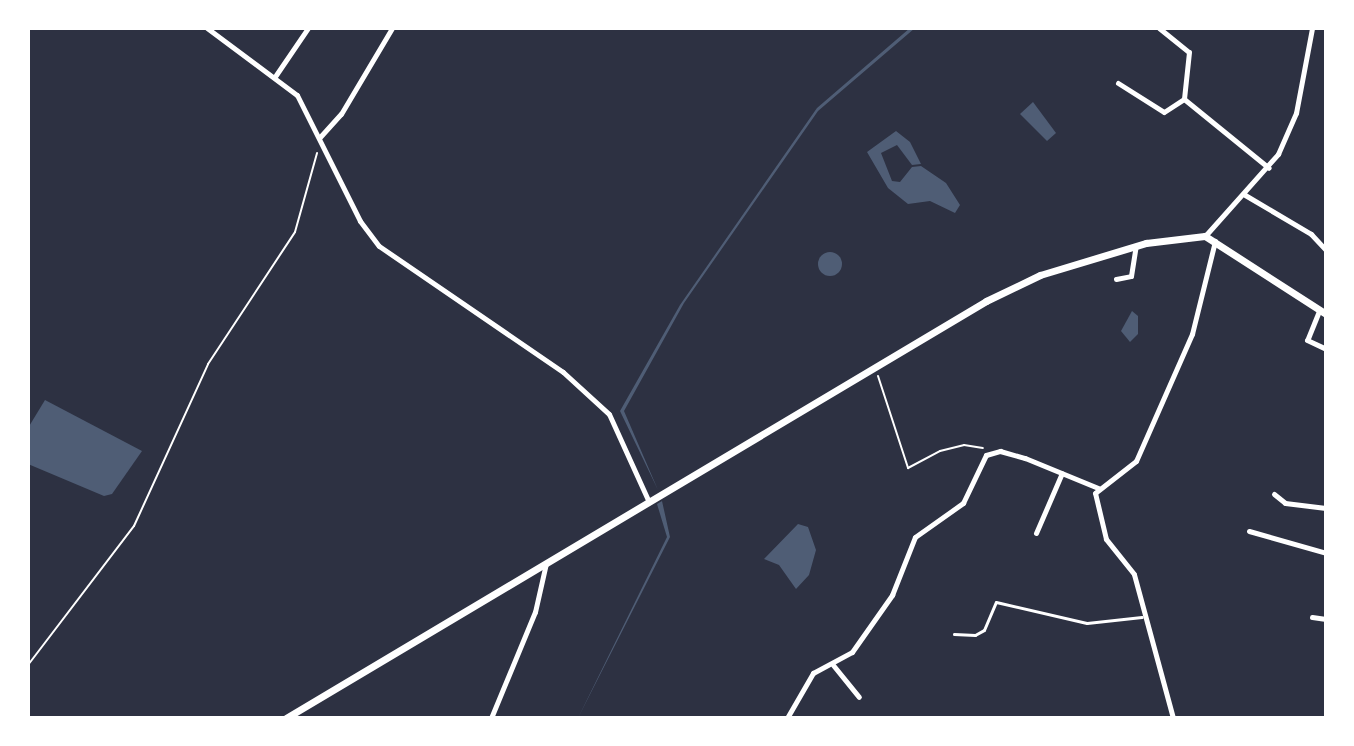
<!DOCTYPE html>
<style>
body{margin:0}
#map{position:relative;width:1354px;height:746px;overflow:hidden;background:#2d3142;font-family:"IBM Plex Sans",sans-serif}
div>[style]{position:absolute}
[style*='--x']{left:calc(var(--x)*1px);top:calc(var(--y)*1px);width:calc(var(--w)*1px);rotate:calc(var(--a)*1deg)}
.water>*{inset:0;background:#4f5d75}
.round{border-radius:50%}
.path>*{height:2px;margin:-1px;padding:0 1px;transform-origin:1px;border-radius:1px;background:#fff}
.service>*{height:3px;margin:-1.5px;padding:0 1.5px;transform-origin:1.5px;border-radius:1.5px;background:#fff}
.minor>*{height:5px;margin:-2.5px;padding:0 2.5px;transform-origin:2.5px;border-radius:2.5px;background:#fff}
.tertiary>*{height:7px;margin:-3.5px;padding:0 3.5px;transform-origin:3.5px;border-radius:3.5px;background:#fff}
span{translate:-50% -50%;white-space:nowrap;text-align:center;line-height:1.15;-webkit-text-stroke:7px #fff;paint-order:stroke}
.frame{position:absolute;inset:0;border:30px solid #fff;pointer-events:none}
</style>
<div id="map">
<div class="water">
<i style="clip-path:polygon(910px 28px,915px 28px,818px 111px,684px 303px,624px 411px,658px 490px,620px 411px,680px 305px,817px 108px)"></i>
<i style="clip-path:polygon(1033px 102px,1056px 133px,1047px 141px,1020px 114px)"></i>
<i style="clip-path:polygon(896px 131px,910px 142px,921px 164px,912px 165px,897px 145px,881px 153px,892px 181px,900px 182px,912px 167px,921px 166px,946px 183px,960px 205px,955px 213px,930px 201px,908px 204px,888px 188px,867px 152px)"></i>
<i class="round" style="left:818px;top:252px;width:24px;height:24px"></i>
<i style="clip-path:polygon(1132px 311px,1138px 316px,1138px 334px,1130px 342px,1121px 331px)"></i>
<i style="clip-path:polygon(45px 400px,142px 451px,112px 494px,104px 496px,28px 464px,28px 428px)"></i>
<i style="clip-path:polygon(662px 501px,670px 537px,578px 718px,667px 537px,657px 504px)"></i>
<i style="clip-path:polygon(798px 524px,808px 527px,816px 550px,809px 575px,796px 589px,779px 565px,764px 559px)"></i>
</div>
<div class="path">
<i style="--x:878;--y:376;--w:97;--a:71.9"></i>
<i style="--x:908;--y:468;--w:36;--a:-28"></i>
<i style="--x:940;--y:451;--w:25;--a:-14"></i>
<i style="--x:964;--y:445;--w:19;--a:9"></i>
<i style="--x:28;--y:665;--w:175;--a:-52.7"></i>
<i style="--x:134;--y:526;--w:178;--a:-65.4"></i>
<i style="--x:208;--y:364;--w:158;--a:-56.6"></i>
<i style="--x:295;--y:232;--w:82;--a:-74.4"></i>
</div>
<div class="service">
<i style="--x:954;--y:634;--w:21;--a:3"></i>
<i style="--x:975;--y:635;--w:10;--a:-29"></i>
<i style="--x:984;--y:630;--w:30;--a:-67"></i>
<i style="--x:996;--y:602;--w:93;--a:13"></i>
<i style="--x:1087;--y:623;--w:55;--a:-6.2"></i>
</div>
<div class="minor">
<i style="--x:207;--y:28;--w:112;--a:36.7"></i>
<i style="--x:297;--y:95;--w:141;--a:63.4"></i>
<i style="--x:360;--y:221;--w:31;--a:53"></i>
<i style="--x:379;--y:246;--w:223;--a:34.4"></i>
<i style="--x:563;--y:372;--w:62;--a:42.4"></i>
<i style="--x:609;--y:414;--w:97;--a:65.6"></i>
<i style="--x:1159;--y:28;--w:38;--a:39"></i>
<i style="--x:1189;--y:52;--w:47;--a:96.1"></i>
<i style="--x:1184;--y:99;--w:109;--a:39.1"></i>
<i style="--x:276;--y:75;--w:57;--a:-55.8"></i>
<i style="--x:1118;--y:83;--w:54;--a:32.2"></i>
<i style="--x:1164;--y:112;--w:24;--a:-33"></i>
<i style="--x:320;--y:137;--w:31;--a:-48"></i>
<i style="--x:341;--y:114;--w:100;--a:-59.3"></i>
<i style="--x:1245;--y:195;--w:77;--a:30.6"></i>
<i style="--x:1311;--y:234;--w:22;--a:47"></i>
<i style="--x:1205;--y:236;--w:110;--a:-48.3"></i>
<i style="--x:1278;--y:154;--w:45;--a:-66.3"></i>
<i style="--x:1296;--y:113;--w:86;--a:-79.3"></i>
<i style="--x:1116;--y:279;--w:15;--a:-11"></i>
<i style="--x:1131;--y:276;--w:30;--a:-81"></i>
<i style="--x:1319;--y:311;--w:31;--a:112"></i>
<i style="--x:1307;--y:340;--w:21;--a:25"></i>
<i style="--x:1274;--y:494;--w:14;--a:39"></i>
<i style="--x:1285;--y:503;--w:41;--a:7"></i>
<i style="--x:1249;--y:531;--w:80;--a:15.9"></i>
<i style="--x:1036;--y:533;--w:65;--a:-66.6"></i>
<i style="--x:1312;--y:617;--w:14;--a:8"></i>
<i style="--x:833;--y:665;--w:41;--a:50.9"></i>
<i style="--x:491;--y:718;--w:115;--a:-67.5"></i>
<i style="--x:535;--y:612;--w:50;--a:-77.3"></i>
<i style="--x:787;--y:718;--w:52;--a:-60"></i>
<i style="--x:813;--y:673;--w:44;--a:-28.3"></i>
<i style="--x:852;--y:652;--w:70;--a:-54.9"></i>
<i style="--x:892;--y:595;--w:62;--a:-68.4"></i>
<i style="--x:915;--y:537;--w:59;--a:-35.3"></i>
<i style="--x:963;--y:503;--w:53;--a:-64.4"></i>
<i style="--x:986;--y:455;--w:15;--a:-16"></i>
<i style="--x:1000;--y:451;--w:26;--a:16"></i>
<i style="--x:1025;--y:458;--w:79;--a:22.3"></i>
<i style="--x:1173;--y:718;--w:149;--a:-105.2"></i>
<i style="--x:1134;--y:574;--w:45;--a:-128.7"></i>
<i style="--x:1106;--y:539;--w:47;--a:-103.4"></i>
<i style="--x:1095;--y:493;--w:52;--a:-38"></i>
<i style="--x:1136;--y:461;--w:139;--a:-66.2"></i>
<i style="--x:1192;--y:334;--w:96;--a:-76.1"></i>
</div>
<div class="tertiary">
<i style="--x:286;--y:718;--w:815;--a:-30.78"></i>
<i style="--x:986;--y:301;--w:60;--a:-25.7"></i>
<i style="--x:1040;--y:275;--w:111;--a:-16.8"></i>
<i style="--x:1146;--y:243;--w:59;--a:-6.8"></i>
<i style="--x:1205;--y:236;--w:144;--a:32.8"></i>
</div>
<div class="frame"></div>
</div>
